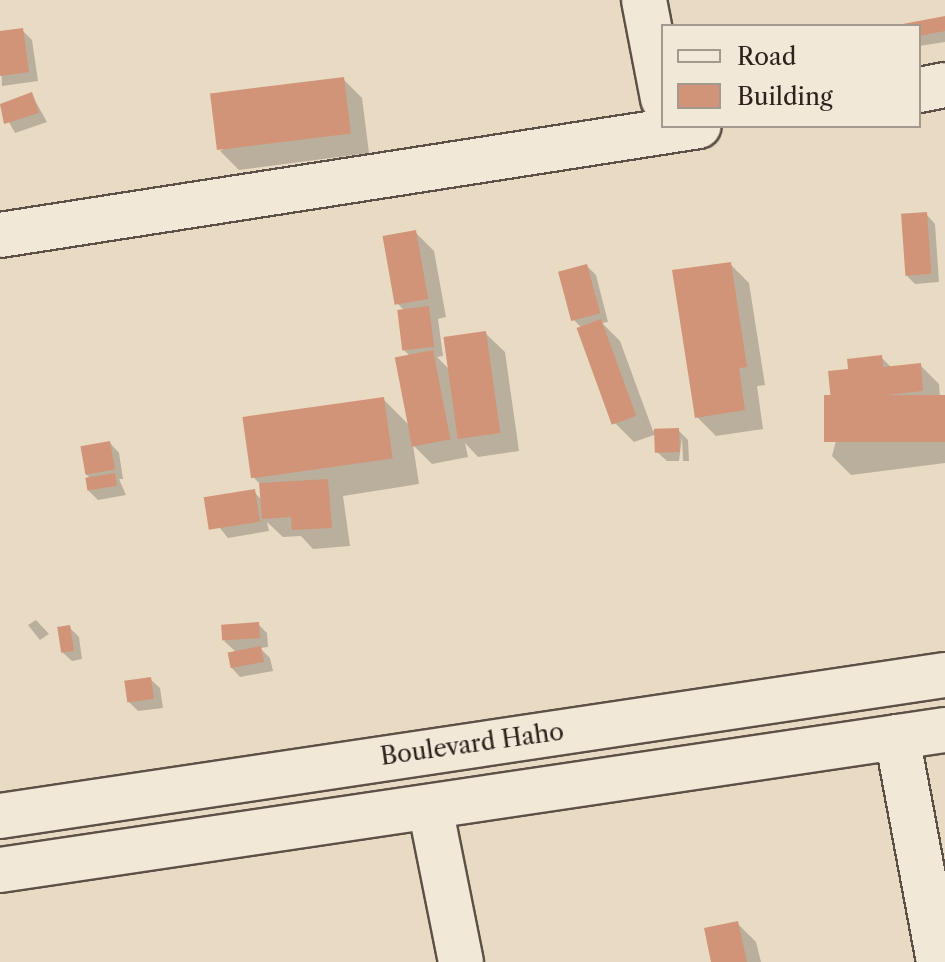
<!DOCTYPE html>
<style>
body{margin:0}
#map{position:relative;width:945px;height:962px;overflow:hidden;background:#e9dbc3;font-family:"Libre Caslon Text",serif}
div>[style]{position:absolute}
[style*='--x']{left:calc(var(--x)*1px);top:calc(var(--y)*1px);width:calc(var(--w)*1px);rotate:calc(var(--a)*1deg)}
.shadow>*{inset:0;background:#0003}
.building>*{inset:0;background:#d19479;transform-origin:0 0}
.roads{filter:drop-shadow(2px 0 #5d5046) drop-shadow(-2px 0 #5d5046) drop-shadow(0 2px #5d5046) drop-shadow(0 -2px #5d5046)}
.minor>*{height:44px;margin:-22px;padding:0 22px;transform-origin:22px;border-radius:22px;background:#f1e8d8}
.secondary>*{height:44px;margin:-22px;padding:0 22px;transform-origin:22px;border-radius:22px;background:#f1e8d8}
span{translate:-50% -50%;white-space:nowrap;text-align:center;line-height:1.15;-webkit-text-stroke:8px #f1e8d8;paint-order:stroke}
.street-label{font-size:24px;color:#2e221c}
.legend{position:absolute;left:661px;top:24px;width:260px;height:104px;box-sizing:border-box;background:#f1e8d8;border:2px solid #a3998d;margin:0;padding:10px 14px;list-style:none;font-size:24px;color:#2e221c}
.legend li{display:flex;align-items:center;gap:16px;height:40px}
.legend b{width:40px;border:2px solid #a3998d}
</style>
<div id="map">
<div class="shadow">
<i style="clip-path:polygon(945px 18px,945px 42px,919px 46px,919px 26px,894px 26px)"></i>
<i style="clip-path:polygon(22px 30px,32px 40px,38px 81px,2px 86px,0 33px)"></i>
<i style="clip-path:polygon(343px 79px,362px 98px,369px 153px,239px 170px,220px 151px)"></i>
<i style="clip-path:polygon(32px 95px,47px 122px,15px 133px,0 106px)"></i>
<i style="clip-path:polygon(926px 214px,935px 224px,939px 282px,915px 284px,906px 275px)"></i>
<i style="clip-path:polygon(415px 232px,434px 251px,446px 317px,438px 319px,443px 356px,437px 357px,449px 369px,485px 333px,505px 352px,519px 451px,478px 457px,465px 443px,468px 457px,432px 464px,413px 445px,419px 484px,343px 496px,350px 546px,313px 549px,301px 536px,283px 537px,267px 522px,269px 531px,228px 538px,210px 516px,207px 499px,254px 492px,262px 500px,262px 486px,254px 478px,383px 399px,410px 426px,410px 356px,404px 350px,405px 311px,397px 303px)"></i>
<i style="clip-path:polygon(730px 264px,749px 283px,765px 385px,757px 386px,763px 429px,716px 436px,697px 417px)"></i>
<i style="clip-path:polygon(587px 266px,596px 275px,608px 322px,602px 323px,620px 341px,653px 431px,678px 430px,688px 440px,689px 461px,683px 461px,682px 437px,679px 461px,667px 461px,657px 452px,657px 434px,634px 442px,615px 423px,582px 328px,573px 319px)"></i>
<i style="clip-path:polygon(881px 357px,892px 368px,920px 365px,939px 384px,940px 398px,945px 397px,945px 463px,851px 475px,832px 456px,844px 410px,833px 400px,850px 371px)"></i>
<i style="clip-path:polygon(110px 443px,119px 453px,123px 479px,119px 479px,126px 495px,98px 500px,88px 490px,91px 479px,86px 474px)"></i>
<i style="clip-path:polygon(36px 620px,49px 634px,40px 640px,28px 625px)"></i>
<i style="clip-path:polygon(258px 624px,267px 633px,268px 647px,260px 648px,270px 658px,273px 671px,240px 677px,231px 667px,236px 652px,224px 641px)"></i>
<i style="clip-path:polygon(70px 628px,79px 637px,82px 659px,72px 661px,62px 652px)"></i>
<i style="clip-path:polygon(150px 679px,160px 688px,163px 708px,138px 711px,129px 702px)"></i>
<i style="clip-path:polygon(737px 923px,756px 942px,761px 962px,713px 962px)"></i>
</div>
<div class="building">
<i style="clip-path:polygon(945px 16px,945px 31px,919px 36px,919px 26px,892px 26px)"></i>
<i style="clip-path:polygon(23px 28px,29px 72px,0 76px,0 31px)"></i>
<i style="left:344px;top:77px;width:57px;height:135px;rotate:83deg"></i>
<i style="clip-path:polygon(32px 92px,39px 113px,4px 124px,0 104px)"></i>
<i style="left:927px;top:212px;width:62px;height:26px;rotate:86deg"></i>
<i style="left:416px;top:230px;width:70px;height:34px;rotate:80deg"></i>
<i style="clip-path:polygon(731px 262px,747px 367px,739px 368px,745px 410px,695px 418px,672px 270px)"></i>
<i style="left:587px;top:264px;width:51px;height:30px;rotate:75deg"></i>
<i style="left:429px;top:306px;width:41px;height:32px;rotate:83deg"></i>
<i style="left:601px;top:319px;width:103px;height:26px;rotate:70deg"></i>
<i style="left:486px;top:331px;width:103px;height:43px;rotate:82deg"></i>
<i style="left:433px;top:350px;width:91px;height:39px;rotate:79deg"></i>
<i style="clip-path:polygon(882px 355px,883px 367px,921px 363px,923px 391px,831px 401px,828px 371px,848px 369px,847px 359px)"></i>
<i style="left:945px;top:395px;width:47px;height:121px;rotate:90deg"></i>
<i style="left:384px;top:397px;width:62px;height:143px;rotate:82deg"></i>
<i style="left:679px;top:428px;width:24px;height:25px;rotate:88deg"></i>
<i style="left:110px;top:441px;width:29px;height:30px;rotate:80deg"></i>
<i style="left:115px;top:473px;width:13px;height:30px;rotate:81deg"></i>
<i style="clip-path:polygon(328px 479px,332px 528px,292px 530px,291px 517px,262px 519px,259px 483px)"></i>
<i style="left:255px;top:489px;width:33px;height:52px;rotate:81deg"></i>
<i style="left:259px;top:622px;width:16px;height:38px;rotate:86deg"></i>
<i style="left:70px;top:625px;width:26px;height:13px;rotate:81deg"></i>
<i style="left:261px;top:646px;width:16px;height:34px;rotate:79deg"></i>
<i style="left:151px;top:677px;width:22px;height:27px;rotate:82deg"></i>
<i style="clip-path:polygon(738px 921px,747px 962px,711px 962px,704px 928px)"></i>
</div>
<div class="roads">
<div class="minor">
<i style="--x:644;--y:0;--w:101;--a:79.1"></i>
<i style="--x:919;--y:90;--w:26;--a:-11"></i>
<i style="--x:0;--y:235;--w:707;--a:-8.86"></i>
<i style="--x:897;--y:737;--w:229;--a:79.4"></i>
<i style="--x:430;--y:807;--w:158;--a:78.7"></i>
</div>
<div class="secondary">
<i style="--x:0;--y:816;--w:955;--a:-8.49"></i>
<i style="--x:0;--y:870;--w:955;--a:-8.43"></i>
</div>
</div>
<div class="street-label">
<span style="left:472px;top:744px;rotate:-8deg">Boulevard Haho</span>
</div>
<ul class="legend">
<li><b style="height:10px;background:#f1e8d8"></b>Road</li>
<li><b style="height:22px;background:#d19479"></b>Building</li>
</ul>
</div>
